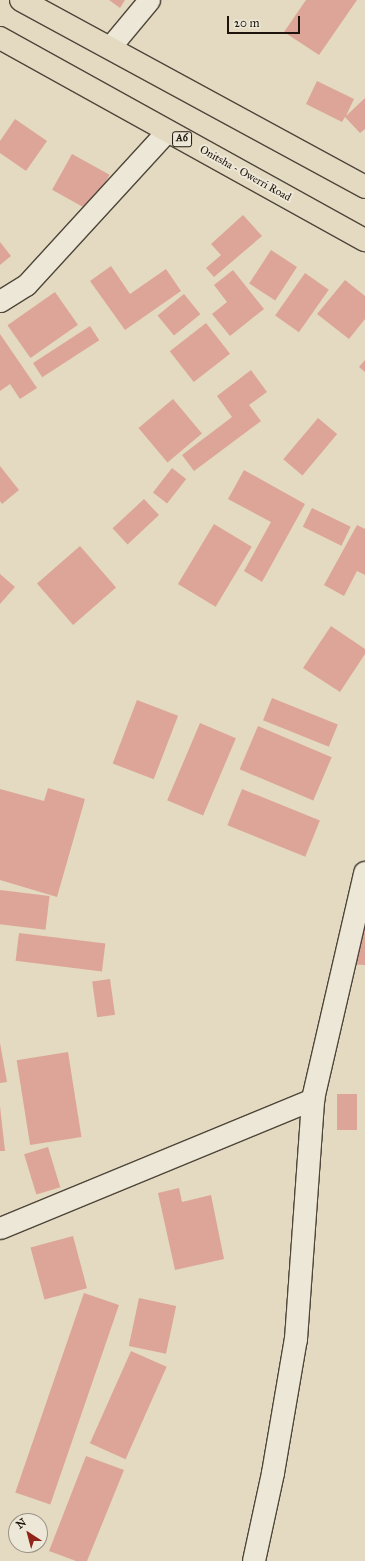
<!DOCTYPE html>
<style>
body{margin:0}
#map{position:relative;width:365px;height:1561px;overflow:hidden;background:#e3dac1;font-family:"IM FELL Great Primer",serif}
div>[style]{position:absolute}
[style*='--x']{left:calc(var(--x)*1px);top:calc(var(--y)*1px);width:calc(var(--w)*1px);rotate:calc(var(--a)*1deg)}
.building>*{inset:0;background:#dda597;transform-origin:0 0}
.roads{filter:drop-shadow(1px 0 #4f463a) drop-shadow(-1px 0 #4f463a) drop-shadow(0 1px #4f463a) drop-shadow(0 -1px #4f463a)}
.minor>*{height:21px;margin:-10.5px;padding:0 10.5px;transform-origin:10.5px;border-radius:10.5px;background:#ede7d7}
.tertiary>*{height:22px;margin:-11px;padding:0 11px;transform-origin:11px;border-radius:11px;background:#ede7d7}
.trunk>*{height:22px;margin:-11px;padding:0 11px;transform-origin:11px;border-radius:11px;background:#e3dac1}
span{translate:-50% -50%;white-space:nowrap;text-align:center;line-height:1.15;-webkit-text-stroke:4px #ede7d7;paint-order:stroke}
.shield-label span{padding:1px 3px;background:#ede7d7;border:1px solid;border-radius:3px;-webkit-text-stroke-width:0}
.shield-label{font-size:10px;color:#1e140d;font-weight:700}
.street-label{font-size:11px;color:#1e140d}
.north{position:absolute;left:8px;top:1513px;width:40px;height:40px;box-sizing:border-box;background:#ede7d7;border:1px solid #9a9386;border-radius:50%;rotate:324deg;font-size:11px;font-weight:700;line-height:16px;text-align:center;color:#1e140d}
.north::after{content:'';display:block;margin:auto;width:14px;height:18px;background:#8f2418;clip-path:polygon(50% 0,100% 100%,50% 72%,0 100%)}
.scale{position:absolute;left:227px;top:16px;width:73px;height:18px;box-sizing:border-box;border:2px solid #1e140d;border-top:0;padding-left:5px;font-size:12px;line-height:14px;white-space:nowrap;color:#1e140d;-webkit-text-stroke:3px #ede7d7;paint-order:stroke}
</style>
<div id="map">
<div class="building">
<i style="clip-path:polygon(109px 0,125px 0,120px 8px)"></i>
<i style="clip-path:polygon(306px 0,357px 0,319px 55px,284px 32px)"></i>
<i style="clip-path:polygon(317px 81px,354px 99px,346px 116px,365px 98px,365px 129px,360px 133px,345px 117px,342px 122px,306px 104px)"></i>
<i style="clip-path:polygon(15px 119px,47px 141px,26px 171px,0 153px,0 141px)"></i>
<i style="left:72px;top:154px;width:43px;height:41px;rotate:29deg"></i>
<i style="clip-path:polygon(243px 215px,262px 236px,214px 277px,206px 268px,221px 255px,211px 244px)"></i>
<i style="clip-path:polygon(0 242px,11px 256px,0 265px)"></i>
<i style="left:271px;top:250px;width:31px;height:40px;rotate:33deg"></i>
<i style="clip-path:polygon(111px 266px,130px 294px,166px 269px,181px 291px,125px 330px,90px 281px)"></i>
<i style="clip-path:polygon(233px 270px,264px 309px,230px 336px,212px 314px,227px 302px,214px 285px)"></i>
<i style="left:305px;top:273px;width:29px;height:52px;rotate:35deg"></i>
<i style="clip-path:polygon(345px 280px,365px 296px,365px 319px,349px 339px,317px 314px)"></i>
<i style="left:55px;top:292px;width:40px;height:58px;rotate:55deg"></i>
<i style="left:184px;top:294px;width:26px;height:34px;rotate:51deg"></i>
<i style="left:206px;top:323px;width:39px;height:46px;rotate:52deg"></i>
<i style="left:90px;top:326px;width:17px;height:68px;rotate:57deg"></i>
<i style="clip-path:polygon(0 334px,37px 388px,20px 399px,10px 384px,0 391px)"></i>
<i style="clip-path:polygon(365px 360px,365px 372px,359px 367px)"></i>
<i style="clip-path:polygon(251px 370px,267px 392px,249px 405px,261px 421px,194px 471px,182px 455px,232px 417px,217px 396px)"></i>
<i style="left:173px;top:399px;width:45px;height:45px;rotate:50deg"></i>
<i style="left:318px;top:418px;width:25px;height:54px;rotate:40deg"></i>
<i style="clip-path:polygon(0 466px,19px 490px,2px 504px,0 501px)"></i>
<i style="left:172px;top:468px;width:18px;height:31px;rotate:38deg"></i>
<i style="clip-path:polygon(244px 470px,305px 504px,262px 582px,244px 571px,271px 522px,228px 499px)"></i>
<i style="left:144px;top:499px;width:22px;height:43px;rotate:47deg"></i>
<i style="left:312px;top:508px;width:43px;height:21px;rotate:26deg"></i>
<i style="left:214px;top:524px;width:44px;height:70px;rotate:31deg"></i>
<i style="clip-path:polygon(357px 525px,365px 529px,365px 575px,357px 571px,344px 596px,324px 585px)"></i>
<i style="left:80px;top:546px;width:55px;height:57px;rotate:49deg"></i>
<i style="clip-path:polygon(0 574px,15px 587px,0 604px)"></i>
<i style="clip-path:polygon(331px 626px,365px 649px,365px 654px,340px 692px,303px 668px)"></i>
<i style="left:272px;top:698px;width:71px;height:24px;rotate:22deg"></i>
<i style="left:137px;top:700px;width:44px;height:68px;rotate:21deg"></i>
<i style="left:200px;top:723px;width:39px;height:84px;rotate:23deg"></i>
<i style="left:258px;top:726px;width:80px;height:47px;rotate:23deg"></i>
<i style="clip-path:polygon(48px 788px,85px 799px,57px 897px,0 880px,0 789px,44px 801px)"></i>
<i style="left:242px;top:789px;width:84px;height:39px;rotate:22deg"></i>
<i style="left:0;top:890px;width:50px;height:34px;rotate:7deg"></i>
<i style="clip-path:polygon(350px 922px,365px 924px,365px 965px,346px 964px)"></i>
<i style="left:19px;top:933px;width:87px;height:28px;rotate:7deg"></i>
<i style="left:110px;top:979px;width:36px;height:18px;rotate:82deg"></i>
<i style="clip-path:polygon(0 1043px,7px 1082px,0 1083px)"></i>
<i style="left:68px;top:1052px;width:86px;height:52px;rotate:81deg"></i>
<i style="left:337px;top:1094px;width:20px;height:36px"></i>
<i style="clip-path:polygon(0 1106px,5px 1151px,0 1151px)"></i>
<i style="left:48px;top:1147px;width:42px;height:25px;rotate:73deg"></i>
<i style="clip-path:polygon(179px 1188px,182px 1202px,211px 1195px,224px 1259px,175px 1270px,158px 1193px)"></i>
<i style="left:73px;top:1236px;width:54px;height:44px;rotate:75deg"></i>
<i style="left:84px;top:1293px;width:37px;height:211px;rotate:19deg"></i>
<i style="left:139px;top:1298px;width:38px;height:49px;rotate:12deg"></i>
<i style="left:131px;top:1351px;width:39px;height:101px;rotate:24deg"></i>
<i style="clip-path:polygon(86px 1456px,124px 1470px,87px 1561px,76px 1561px,49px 1551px)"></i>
</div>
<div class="roads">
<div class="minor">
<i style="--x:110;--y:47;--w:61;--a:-50.3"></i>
<i style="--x:0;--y:301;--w:31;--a:-32"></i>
<i style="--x:26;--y:285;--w:209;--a:-47.5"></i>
<i style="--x:0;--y:1228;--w:339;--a:-22.4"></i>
</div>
<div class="tertiary">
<i style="--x:254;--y:1561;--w:90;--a:-77.8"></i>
<i style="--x:273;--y:1473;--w:136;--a:-80.3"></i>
<i style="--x:296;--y:1339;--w:241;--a:-85.9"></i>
<i style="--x:313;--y:1099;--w:232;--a:-77"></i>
</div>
<div class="trunk">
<i style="--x:21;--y:0;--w:392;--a:28.5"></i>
<i style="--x:0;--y:38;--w:417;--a:29"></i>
</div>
</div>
<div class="shield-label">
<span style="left:182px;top:139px">A6</span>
</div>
<div class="street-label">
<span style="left:245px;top:174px;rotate:29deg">Onitsha - Owerri Road</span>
</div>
<div class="north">N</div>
<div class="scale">20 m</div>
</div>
